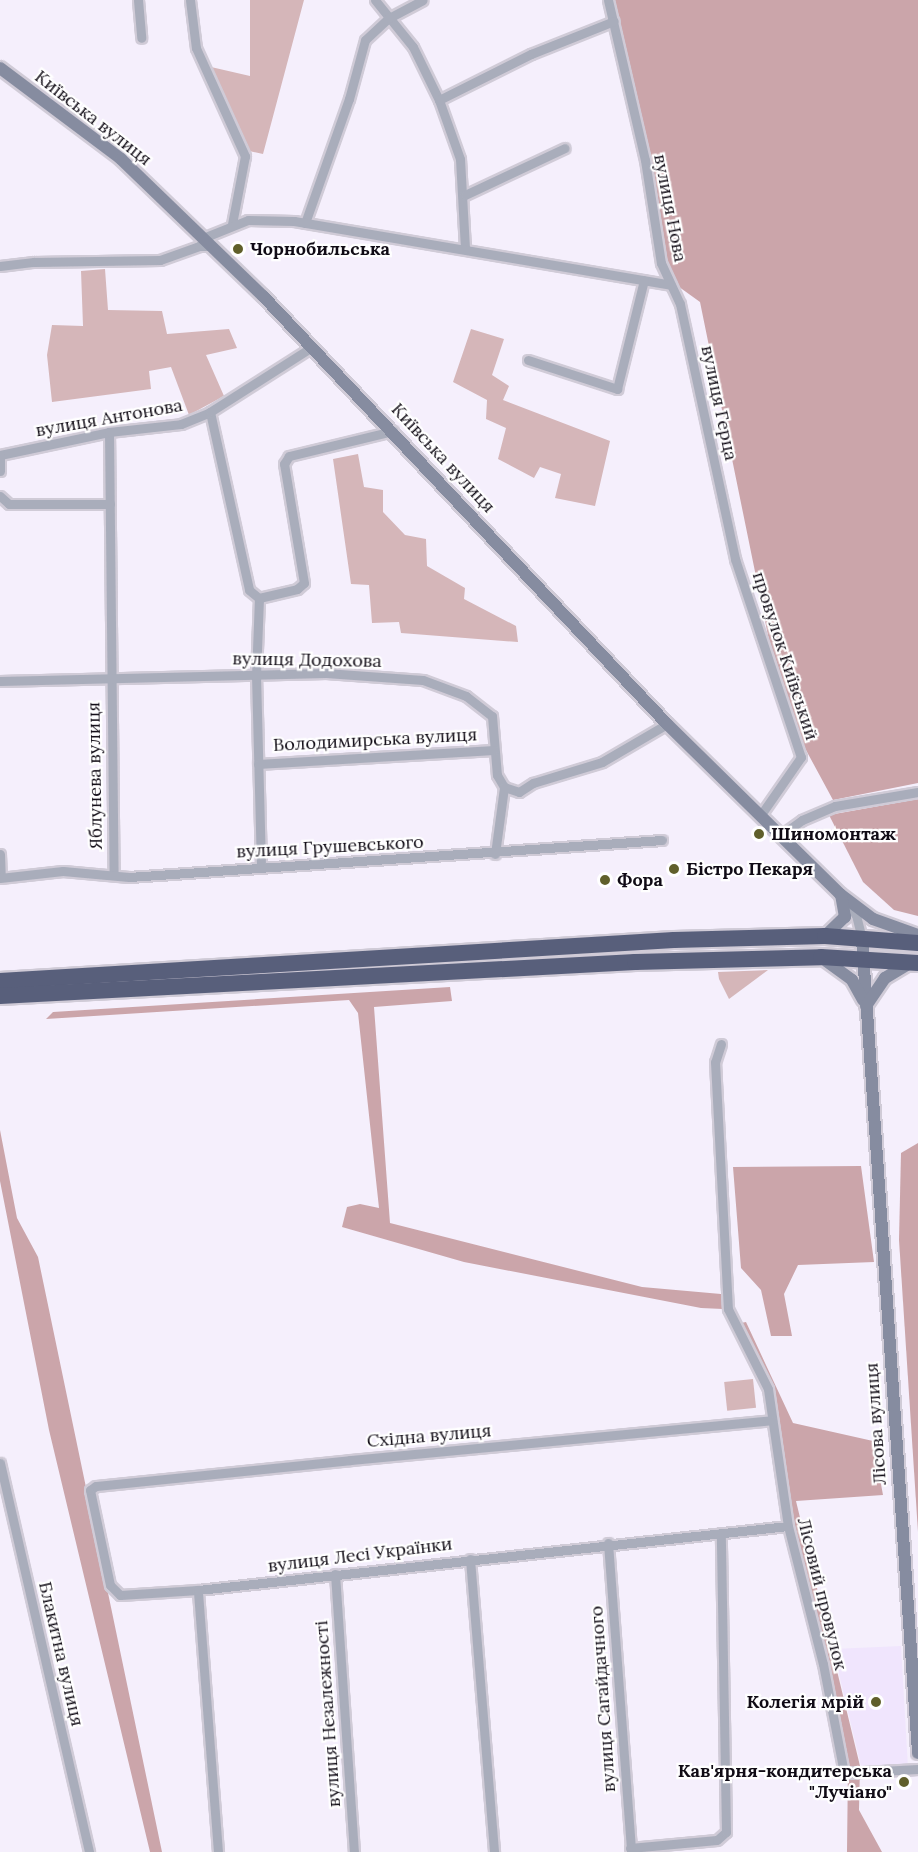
<!DOCTYPE html>
<meta charset="utf-8">
<style>
body{margin:0}
#map{position:relative;width:918px;height:1852px;overflow:hidden;background:#f5effc;font-family:Lora,serif}
div>[style]{position:absolute}
[style*='--x']{left:calc(var(--x)*1px);top:calc(var(--y)*1px);width:calc(var(--w)*1px);rotate:calc(var(--a)*1deg)}
.built>*{inset:0;background:#f0e5fd}
.green>*{inset:0;background:#d5b6b9;transform-origin:0 0}
.forest>*{inset:0;background:#cba5aa}
.roads{filter:drop-shadow(2px 0 #d0cbd7) drop-shadow(-2px 0 #d0cbd7) drop-shadow(0 2px #d0cbd7) drop-shadow(0 -2px #d0cbd7)}
.street>*{height:9px;margin:-4.5px;padding:0 4.5px;transform-origin:4.5px;border-radius:4.5px;background:#a9adbb}
.secondary>*{height:12px;margin:-6px;padding:0 6px;transform-origin:6px;border-radius:6px;background:#868ca0}
.highway>*{height:16px;margin:-8px;padding:0 8px;transform-origin:8px;border-radius:8px;background:#585f7b}
.dots>*{width:16px;height:16px;translate:-50% -50%;box-sizing:border-box;border:3px solid #fff;border-radius:50%}
span{translate:-50% -50%;white-space:nowrap;text-align:center;line-height:1.15;-webkit-text-stroke:4.5px #fff;paint-order:stroke}
.street-label{font-size:18px;color:#100b15}
.poi-label{font-size:18px;color:#100b15;font-weight:700}
.left{translate:0 -50%;text-align:left}
.right{translate:-100% -50%;text-align:right}
</style>
<div id="map">
<div class="built">
<i style="clip-path:polygon(901px 1646px,908px 1768px,862px 1770px,833px 1649px)"></i>
</div>
<div class="green">
<i style="clip-path:polygon(250px 0,304px 0,263px 154px,249px 151px,211px 67px,250px 76px)"></i>
<i style="clip-path:polygon(105px 269px,108px 310px,162px 311px,167px 334px,229px 329px,237px 348px,206px 355px,224px 396px,189px 415px,171px 367px,149px 371px,151px 389px,52px 402px,47px 355px,52px 325px,83px 326px,81px 271px)"></i>
<i style="clip-path:polygon(471px 329px,504px 339px,492px 375px,509px 386px,503px 400px,610px 441px,595px 506px,555px 498px,561px 474px,540px 467px,534px 478px,498px 459px,506px 428px,486px 419px,487px 400px,453px 382px)"></i>
<i style="clip-path:polygon(358px 454px,364px 487px,383px 490px,383px 512px,405px 535px,426px 539px,427px 566px,465px 588px,464px 599px,516px 626px,518px 642px,401px 633px,399px 622px,372px 623px,369px 585px,351px 584px,333px 459px)"></i>
<i style="clip-path:polygon(768px 970px,729px 999px,719px 979px,718px 972px)"></i>
<i style="left:753px;top:1379px;width:29px;height:29px;rotate:84deg"></i>
</div>
<div class="forest">
<i style="clip-path:polygon(605px 0,918px 0,918px 783px,833px 800px,800px 739px,772px 655px,700px 302px,675px 284px,661px 263px,656px 203px)"></i>
<i style="clip-path:polygon(918px 799px,918px 916px,894px 910px,863px 882px,829px 815px)"></i>
<i style="clip-path:polygon(450px 987px,452px 1001px,374px 1007px,390px 1223px,642px 1287px,721px 1294px,723px 1309px,701px 1308px,464px 1262px,342px 1227px,347px 1207px,360px 1204px,379px 1208px,358px 1013px,349px 1000px,46px 1019px,53px 1012px)"></i>
<i style="clip-path:polygon(0 1130px,17px 1218px,38px 1257px,162px 1852px,150px 1852px,49px 1430px,0 1181px)"></i>
<i style="clip-path:polygon(918px 1143px,918px 1532px,899px 1240px,901px 1153px)"></i>
<i style="clip-path:polygon(861px 1166px,874px 1262px,798px 1265px,784px 1294px,792px 1336px,771px 1336px,761px 1290px,741px 1268px,733px 1167px)"></i>
<i style="clip-path:polygon(746px 1322px,793px 1423px,873px 1441px,883px 1495px,796px 1501px,860px 1766px,859px 1810px,882px 1852px,847px 1852px,848px 1765px,793px 1528px,778px 1413px,770px 1383px,741px 1323px)"></i>
</div>
<div class="roads">
<div class="street">
<i style="--x:138;--y:0;--w:38;--a:85"></i>
<i style="--x:190;--y:0;--w:48;--a:82.9"></i>
<i style="--x:196;--y:48;--w:119;--a:65.6"></i>
<i style="--x:245;--y:156;--w:69;--a:100.8"></i>
<i style="--x:375;--y:0;--w:60;--a:51"></i>
<i style="--x:413;--y:47;--w:59;--a:63.9"></i>
<i style="--x:439;--y:100;--w:63;--a:70.4"></i>
<i style="--x:460;--y:159;--w:90;--a:86.8"></i>
<i style="--x:608;--y:0;--w:164;--a:77"></i>
<i style="--x:645;--y:160;--w:104;--a:81.2"></i>
<i style="--x:661;--y:263;--w:45;--a:65.1"></i>
<i style="--x:680;--y:304;--w:261;--a:77.8"></i>
<i style="--x:735;--y:559;--w:209;--a:71.6"></i>
<i style="--x:801;--y:757;--w:72;--a:124.8"></i>
<i style="--x:439;--y:100;--w:103;--a:-26.6"></i>
<i style="--x:531;--y:54;--w:89;--a:-21.7"></i>
<i style="--x:465;--y:195;--w:110;--a:-25.2"></i>
<i style="--x:305;--y:223;--w:132;--a:-70.5"></i>
<i style="--x:349;--y:99;--w:61;--a:-74.8"></i>
<i style="--x:365;--y:40;--w:33;--a:-43"></i>
<i style="--x:389;--y:18;--w:38;--a:-28"></i>
<i style="--x:203;--y:238;--w:48;--a:-21.8"></i>
<i style="--x:248;--y:220;--w:46;--a:1.2"></i>
<i style="--x:294;--y:221;--w:382;--a:9.6"></i>
<i style="--x:0;--y:266;--w:34;--a:-7"></i>
<i style="--x:34;--y:262;--w:126;--a:-0.9"></i>
<i style="--x:160;--y:260;--w:41;--a:-19.7"></i>
<i style="--x:199;--y:246;--w:12;--a:0"></i>
<i style="--x:528;--y:360;--w:94;--a:18"></i>
<i style="--x:617;--y:389;--w:112;--a:-76.1"></i>
<i style="--x:210;--y:412;--w:182;--a:77.6"></i>
<i style="--x:249;--y:590;--w:13;--a:39"></i>
<i style="--x:259;--y:598;--w:77;--a:92.2"></i>
<i style="--x:256;--y:675;--w:192;--a:88.5"></i>
<i style="--x:109;--y:432;--w:441;--a:89.4"></i>
<i style="--x:0;--y:455;--w:111;--a:-11.9"></i>
<i style="--x:109;--y:432;--w:72;--a:-6.3"></i>
<i style="--x:181;--y:424;--w:31;--a:-22"></i>
<i style="--x:210;--y:412;--w:121;--a:-32.5"></i>
<i style="--x:0;--y:471;--w:16;--a:-90"></i>
<i style="--x:0;--y:496;--w:12;--a:42"></i>
<i style="--x:9;--y:504;--w:101;--a:0"></i>
<i style="--x:259;--y:598;--w:39;--a:-13"></i>
<i style="--x:297;--y:589;--w:9;--a:-41"></i>
<i style="--x:304;--y:583;--w:121;--a:-99.5"></i>
<i style="--x:284;--y:464;--w:9;--a:-58"></i>
<i style="--x:289;--y:456;--w:107;--a:-13.5"></i>
<i style="--x:0;--y:681;--w:326;--a:-1.4"></i>
<i style="--x:326;--y:673;--w:97;--a:4.1"></i>
<i style="--x:423;--y:680;--w:46;--a:20.4"></i>
<i style="--x:466;--y:696;--w:33;--a:38"></i>
<i style="--x:492;--y:716;--w:59;--a:85.2"></i>
<i style="--x:497;--y:775;--w:14;--a:60"></i>
<i style="--x:504;--y:787;--w:16;--a:18"></i>
<i style="--x:519;--y:792;--w:17;--a:-33"></i>
<i style="--x:533;--y:783;--w:72;--a:-16.9"></i>
<i style="--x:602;--y:762;--w:75;--a:-30.3"></i>
<i style="--x:258;--y:764;--w:236;--a:-3.4"></i>
<i style="--x:780;--y:836;--w:27;--a:-36"></i>
<i style="--x:802;--y:820;--w:36;--a:-23"></i>
<i style="--x:835;--y:806;--w:84;--a:-9.6"></i>
<i style="--x:0;--y:854;--w:23;--a:88"></i>
<i style="--x:495;--y:854;--w:68;--a:-82.3"></i>
<i style="--x:0;--y:878;--w:63;--a:-6.3"></i>
<i style="--x:63;--y:871;--w:66;--a:5.2"></i>
<i style="--x:129;--y:877;--w:534;--a:-3.97"></i>
<i style="--x:847;--y:903;--w:15;--a:53"></i>
<i style="--x:856;--y:915;--w:25;--a:76"></i>
<i style="--x:721;--y:1044;--w:19;--a:108"></i>
<i style="--x:715;--y:1062;--w:247;--a:87"></i>
<i style="--x:728;--y:1309;--w:89;--a:63.4"></i>
<i style="--x:768;--y:1389;--w:138;--a:81.7"></i>
<i style="--x:788;--y:1526;--w:142;--a:75.8"></i>
<i style="--x:823;--y:1664;--w:111;--a:79.1"></i>
<i style="--x:844;--y:1773;--w:74;--a:-3.1"></i>
<i style="--x:0;--y:1463;--w:399;--a:77.1"></i>
<i style="--x:608;--y:1543;--w:310;--a:85.7"></i>
<i style="--x:470;--y:1559;--w:294;--a:85.3"></i>
<i style="--x:335;--y:1574;--w:279;--a:86.1"></i>
<i style="--x:198;--y:1590;--w:78;--a:176.3"></i>
<i style="--x:120;--y:1595;--w:14;--a:-135"></i>
<i style="--x:110;--y:1585;--w:97;--a:-101.9"></i>
<i style="--x:90;--y:1490;--w:7;--a:-34"></i>
<i style="--x:96;--y:1486;--w:255;--a:-5.8"></i>
<i style="--x:350;--y:1460;--w:424;--a:-5.4"></i>
<i style="--x:630;--y:1848;--w:87;--a:-5.3"></i>
<i style="--x:717;--y:1840;--w:12;--a:-42"></i>
<i style="--x:726;--y:1832;--w:299;--a:-91"></i>
<i style="--x:218;--y:1852;--w:263;--a:-94.4"></i>
<i style="--x:198;--y:1590;--w:593;--a:-6.19"></i>
</div>
<div class="secondary">
<i style="--x:0;--y:68;--w:151;--a:36.9"></i>
<i style="--x:121;--y:159;--w:197;--a:44"></i>
<i style="--x:263;--y:296;--w:589;--a:46.65"></i>
<i style="--x:667;--y:724;--w:243;--a:44.5"></i>
<i style="--x:840;--y:894;--w:41;--a:37.1"></i>
<i style="--x:873;--y:919;--w:48;--a:19.6"></i>
<i style="--x:825;--y:936;--w:28;--a:-44"></i>
<i style="--x:845;--y:917;--w:22;--a:-100"></i>
<i style="--x:862;--y:939;--w:816;--a:86.06"></i>
<i style="--x:822;--y:958;--w:37;--a:36"></i>
<i style="--x:852;--y:980;--w:23;--a:61"></i>
<i style="--x:866;--y:1006;--w:34;--a:-56"></i>
<i style="--x:885;--y:978;--w:29;--a:-31"></i>
</div>
<div class="highway">
<i style="--x:0;--y:981;--w:675;--a:-3.48"></i>
<i style="--x:674;--y:940;--w:151;--a:-1.5"></i>
<i style="--x:825;--y:936;--w:93;--a:4.3"></i>
<i style="--x:0;--y:996;--w:636;--a:-3.06"></i>
<i style="--x:635;--y:962;--w:186;--a:-1.5"></i>
<i style="--x:821;--y:957;--w:97;--a:3.5"></i>
</div>
</div>
<div class="dots">
<i style="left:238px;top:249px;background:#605f2b"></i>
<i style="left:759px;top:834px;background:#605f2b"></i>
<i style="left:674px;top:869px;background:#605f2b"></i>
<i style="left:605px;top:880px;background:#605f2b"></i>
<i style="left:876px;top:1702px;background:#605f2b"></i>
<i style="left:904px;top:1782px;background:#605f2b"></i>
</div>
<div class="street-label">
<span style="left:93px;top:118px;rotate:38deg">Київська вулиця</span>
<span style="left:670px;top:208px;rotate:79deg">вулиця Нова</span>
<span style="left:719px;top:403px;rotate:78deg">вулиця Герца</span>
<span style="left:109px;top:418px;rotate:-10deg">вулиця Антонова</span>
<span style="left:443px;top:458px;rotate:47deg">Київська вулиця</span>
<span style="left:785px;top:656px;rotate:72deg">провулок Київський</span>
<span style="left:307px;top:660px;rotate:1deg">вулиця Додохова</span>
<span style="left:375px;top:740px;rotate:-3deg">Володимирська вулиця</span>
<span style="left:95px;top:776px;rotate:-91deg">Яблунева вулиця</span>
<span style="left:330px;top:847px;rotate:-3deg">вулиця Грушевського</span>
<span style="left:876px;top:1424px;rotate:-94deg">Лісова вулиця</span>
<span style="left:429px;top:1436px;rotate:-5deg">Східна вулиця</span>
<span style="left:360px;top:1555px;rotate:-7deg">вулиця Лесі Українки</span>
<span style="left:822px;top:1594px;rotate:76deg">Лісовий провулок</span>
<span style="left:61px;top:1654px;rotate:77deg">Блакитна вулиця</span>
<span style="left:603px;top:1699px;rotate:-94deg">вулиця Сагайдачного</span>
<span style="left:328px;top:1714px;rotate:-94deg">вулиця Незалежності</span>
</div>
<div class="poi-label">
<span class="left" style="left:250px;top:249px">Чорнобильська</span>
<span class="left" style="left:771px;top:834px">Шиномонтаж</span>
<span class="left" style="left:686px;top:869px">Бістро Пекаря</span>
<span class="left" style="left:617px;top:880px">Фора</span>
<span class="right" style="left:864px;top:1702px">Колегія мрій</span>
<span class="right" style="left:892px;top:1782px">Кав'ярня-кондитерська<br>"Лучіано"</span>
</div>
</div>
